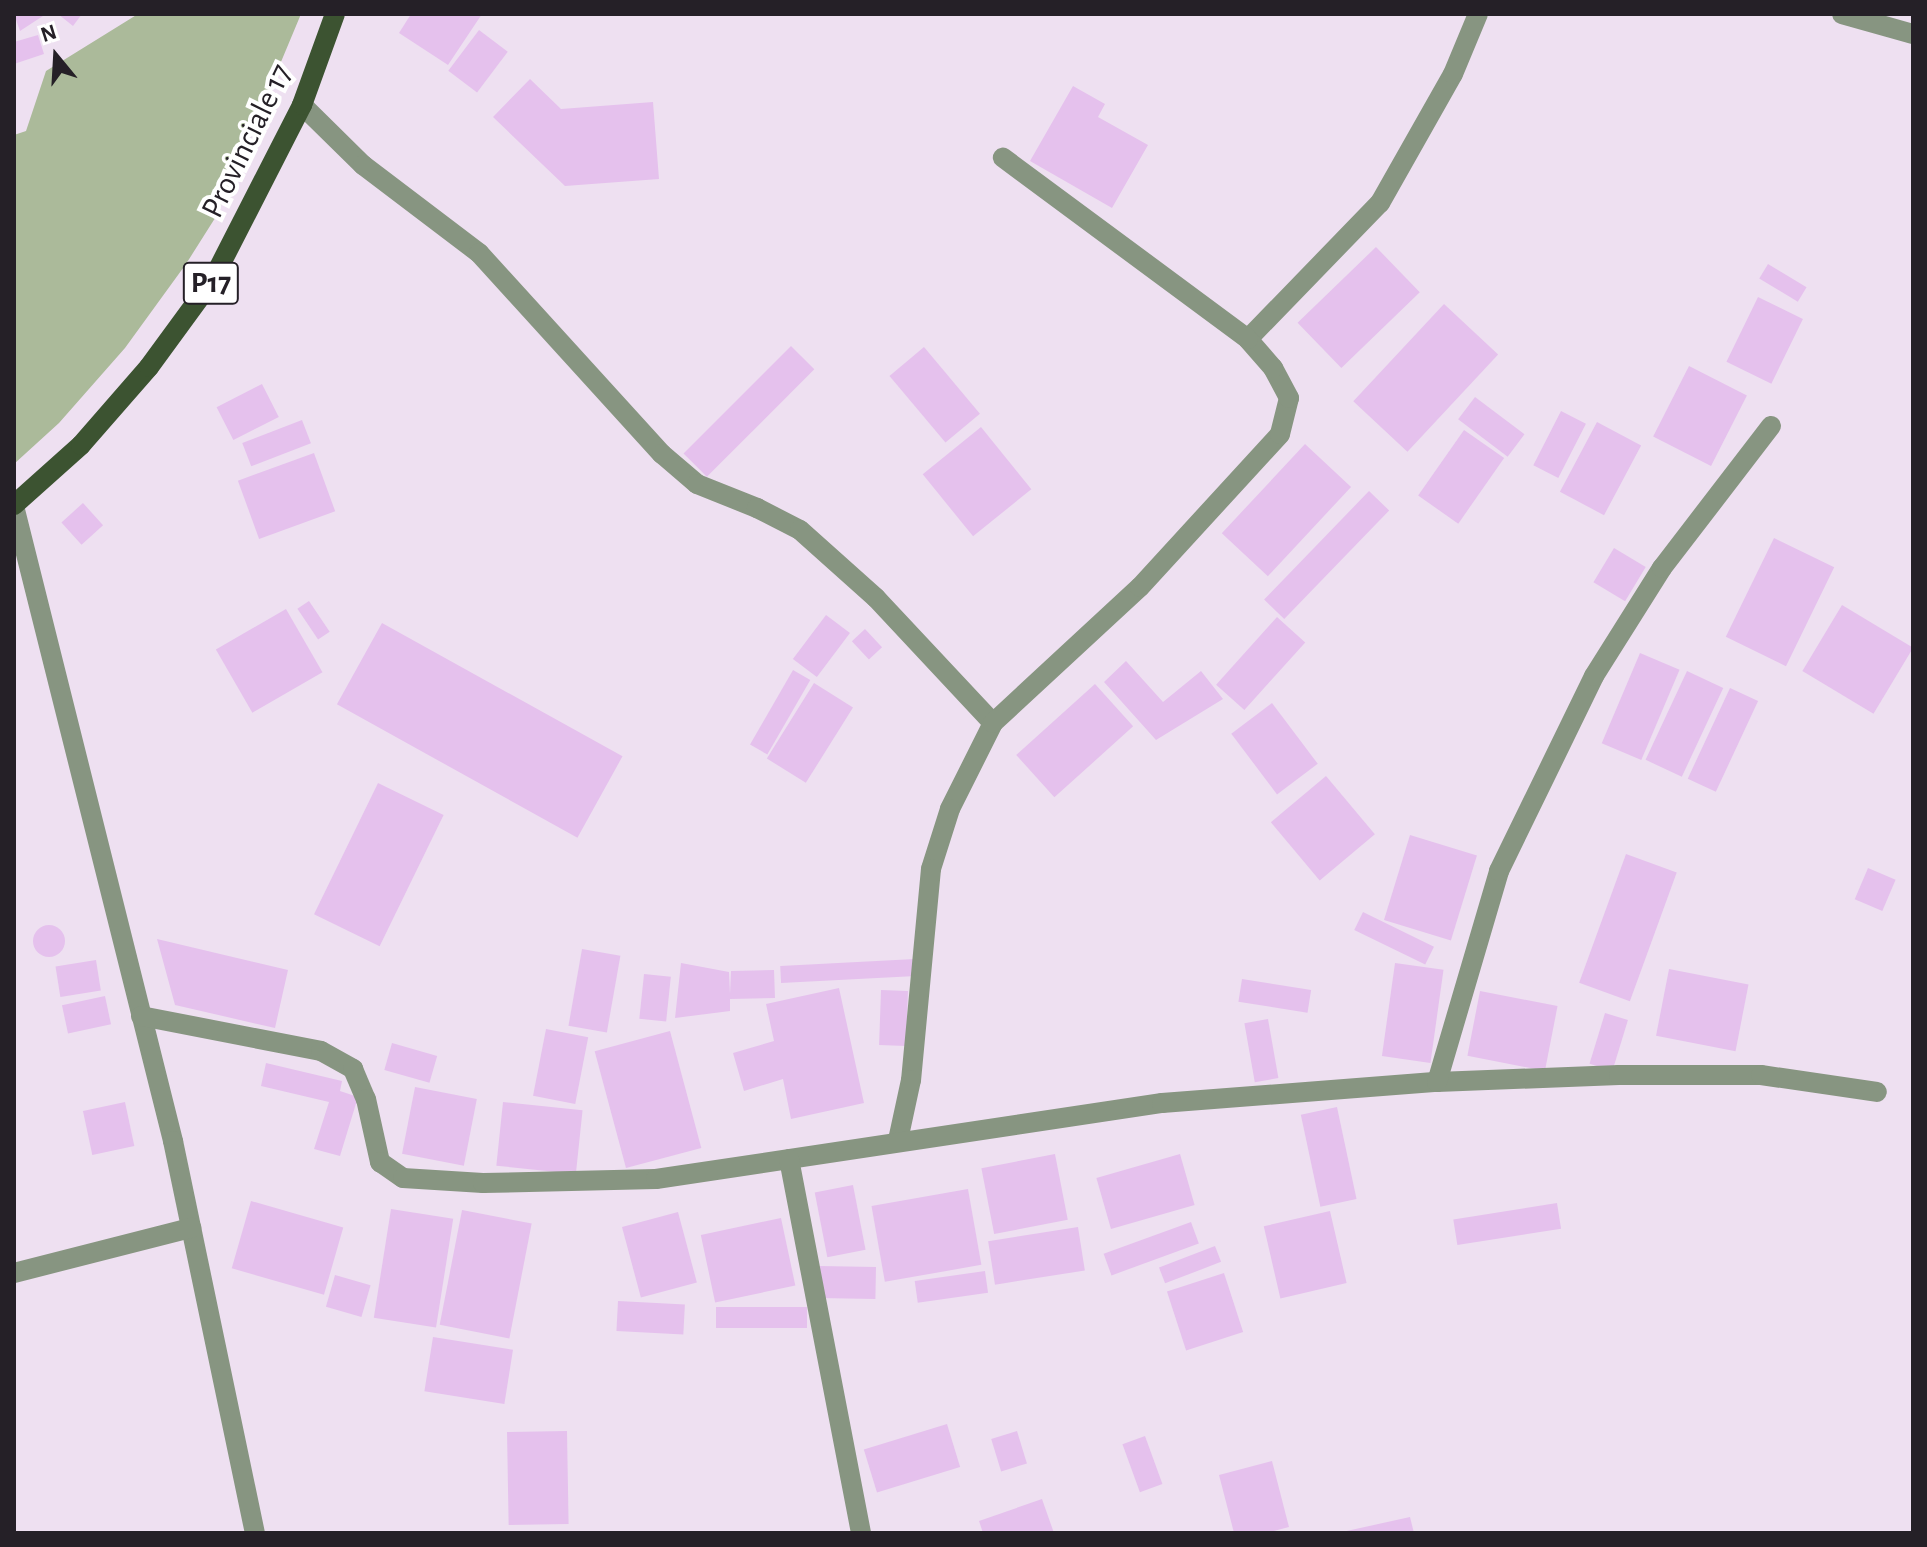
<!DOCTYPE html>
<style>
body{margin:0}
#map{position:relative;width:1927px;height:1547px;overflow:hidden;background:#eee0f1;font-family:"Alegreya Sans",sans-serif}
div>[style]{position:absolute}
[style*='--x']{left:calc(var(--x)*1px);top:calc(var(--y)*1px);width:calc(var(--w)*1px);rotate:calc(var(--a)*1deg)}
.green>*{inset:0;background:#abba9a}
.building>*{inset:0;background:#e5c1ed;transform-origin:0 0}
.round{border-radius:50%}
.minor>*{height:20px;margin:-10px;padding:0 10px;transform-origin:10px;border-radius:10px;background:#879581}
.primary>*{height:20px;margin:-10px;padding:0 10px;transform-origin:10px;border-radius:10px;background:#3c5331}
span{translate:-50% -50%;white-space:nowrap;text-align:center;line-height:1.15;-webkit-text-stroke:8px #fff;paint-order:stroke}
.shield-label span{padding:2px 6px;background:#fff;border:2px solid;border-radius:6px;-webkit-text-stroke-width:0}
.shield-label{font-size:30px;color:#252027;font-weight:700}
.street-label{font-size:32px;color:#252027}
.frame{position:absolute;inset:0;border:16px solid #252027;pointer-events:none}
.north{position:absolute;left:16px;top:16px;width:80px;height:80px;-webkit-text-stroke:6px #fff;paint-order:stroke;rotate:342deg;font-size:22px;font-weight:700;line-height:32px;text-align:center;color:#252027}
.north::after{content:'';display:block;margin:auto;width:28px;height:36px;background:#252027;clip-path:polygon(50% 0,100% 100%,50% 72%,0 100%)}
</style>
<div id="map">
<div class="green">
<i style="clip-path:polygon(138px 14px,301px 14px,217px 215px,186px 264px,125px 348px,59px 423px,14px 464px,14px 135px,26px 131px,46px 71px)"></i>
</div>
<div class="building">
<i style="clip-path:polygon(14px 14px,46px 14px,20px 31px)"></i>
<i style="clip-path:polygon(58px 14px,82px 14px,73px 26px)"></i>
<i style="clip-path:polygon(411px 14px,482px 14px,448px 65px,399px 33px)"></i>
<i style="left:479px;top:30px;width:36px;height:51px;rotate:37deg"></i>
<i style="clip-path:polygon(38px 35px,44px 54px,14px 64px,14px 42px)"></i>
<i style="clip-path:polygon(530px 79px,561px 109px,653px 102px,659px 179px,565px 186px,493px 117px)"></i>
<i style="clip-path:polygon(1073px 86px,1105px 104px,1098px 117px,1148px 145px,1112px 208px,1030px 161px)"></i>
<i style="left:1376px;top:247px;width:63px;height:109px;rotate:46deg"></i>
<i style="left:1768px;top:264px;width:45px;height:17px;rotate:31deg"></i>
<i style="left:1758px;top:297px;width:50px;height:72px;rotate:26deg"></i>
<i style="left:1444px;top:304px;width:74px;height:133px;rotate:43deg"></i>
<i style="left:791px;top:346px;width:33px;height:152px;rotate:45deg"></i>
<i style="left:924px;top:347px;width:87px;height:45px;rotate:50deg"></i>
<i style="left:1689px;top:366px;width:65px;height:79px;rotate:27deg"></i>
<i style="left:262px;top:384px;width:37px;height:51px;rotate:63deg"></i>
<i style="left:1475px;top:397px;width:62px;height:28px;rotate:37deg"></i>
<i style="left:1561px;top:411px;width:28px;height:61px;rotate:27deg"></i>
<i style="left:302px;top:420px;width:25px;height:64px;rotate:69deg"></i>
<i style="left:1597px;top:422px;width:50px;height:79px;rotate:28deg"></i>
<i style="left:981px;top:427px;width:80px;height:75px;rotate:51deg"></i>
<i style="left:1464px;top:430px;width:49px;height:80px;rotate:35deg"></i>
<i style="left:1305px;top:444px;width:63px;height:122px;rotate:43deg"></i>
<i style="left:314px;top:453px;width:62px;height:81px;rotate:70deg"></i>
<i style="left:1369px;top:491px;width:28px;height:151px;rotate:44deg"></i>
<i style="left:83px;top:503px;width:30px;height:29px;rotate:48deg"></i>
<i style="left:1774px;top:538px;width:67px;height:110px;rotate:26deg"></i>
<i style="left:1614px;top:548px;width:37px;height:40px;rotate:31deg"></i>
<i style="left:309px;top:601px;width:37px;height:14px;rotate:56deg"></i>
<i style="left:1842px;top:605px;width:83px;height:77px;rotate:31deg"></i>
<i style="left:286px;top:609px;width:73px;height:81px;rotate:60deg"></i>
<i style="left:826px;top:615px;width:30px;height:55px;rotate:37deg"></i>
<i style="left:1277px;top:617px;width:38px;height:91px;rotate:42deg"></i>
<i style="left:382px;top:623px;width:275px;height:93px;rotate:29deg"></i>
<i style="left:865px;top:629px;width:25px;height:18px;rotate:47deg"></i>
<i style="left:1640px;top:653px;width:43px;height:98px;rotate:23deg"></i>
<i style="clip-path:polygon(1126px 661px,1163px 702px,1201px 671px,1223px 699px,1156px 740px,1104px 682px)"></i>
<i style="left:793px;top:670px;width:20px;height:86px;rotate:30deg"></i>
<i style="left:1687px;top:671px;width:40px;height:98px;rotate:25deg"></i>
<i style="left:814px;top:683px;width:46px;height:89px;rotate:32deg"></i>
<i style="left:1095px;top:684px;width:57px;height:106px;rotate:48deg"></i>
<i style="left:1730px;top:688px;width:31px;height:100px;rotate:25deg"></i>
<i style="left:1272px;top:703px;width:76px;height:51px;rotate:53deg"></i>
<i style="left:1326px;top:776px;width:76px;height:72px;rotate:50deg"></i>
<i style="left:378px;top:783px;width:73px;height:146px;rotate:26deg"></i>
<i style="left:1410px;top:835px;width:70px;height:89px;rotate:17deg"></i>
<i style="left:1626px;top:854px;width:54px;height:137px;rotate:20deg"></i>
<i style="left:1868px;top:868px;width:30px;height:34px;rotate:23deg"></i>
<i style="left:1363px;top:912px;width:79px;height:20px;rotate:26deg"></i>
<i class="round" style="left:33px;top:925px;width:32px;height:32px"></i>
<i style="clip-path:polygon(157px 939px,288px 970px,275px 1028px,175px 1005px)"></i>
<i style="left:582px;top:949px;width:39px;height:78px;rotate:10deg"></i>
<i style="left:915px;top:959px;width:17px;height:135px;rotate:87deg"></i>
<i style="left:96px;top:960px;width:31px;height:41px;rotate:81deg"></i>
<i style="clip-path:polygon(681px 963px,729px 972px,730px 994px,731px 971px,774px 970px,775px 998px,730px 999px,730px 1011px,675px 1018px)"></i>
<i style="left:1395px;top:963px;width:49px;height:94px;rotate:8deg"></i>
<i style="left:1669px;top:969px;width:81px;height:68px;rotate:11deg"></i>
<i style="left:644px;top:974px;width:27px;height:45px;rotate:6deg"></i>
<i style="left:1242px;top:979px;width:70px;height:23px;rotate:9deg"></i>
<i style="clip-path:polygon(839px 988px,864px 1103px,791px 1119px,783px 1079px,744px 1091px,733px 1053px,774px 1041px,766px 1004px)"></i>
<i style="left:881px;top:990px;width:27px;height:55px;rotate:2deg"></i>
<i style="left:1480px;top:991px;width:79px;height:66px;rotate:11deg"></i>
<i style="left:105px;top:996px;width:29px;height:44px;rotate:78deg"></i>
<i style="left:1605px;top:1013px;width:24px;height:53px;rotate:17deg"></i>
<i style="left:1268px;top:1019px;width:60px;height:24px;rotate:80deg"></i>
<i style="left:546px;top:1029px;width:43px;height:68px;rotate:11deg"></i>
<i style="left:670px;top:1031px;width:121px;height:78px;rotate:75deg"></i>
<i style="left:392px;top:1043px;width:47px;height:28px;rotate:16deg"></i>
<i style="clip-path:polygon(266px 1063px,342px 1081px,340px 1091px,358px 1097px,340px 1156px,314px 1149px,329px 1102px,261px 1086px)"></i>
<i style="left:415px;top:1087px;width:63px;height:68px;rotate:11deg"></i>
<i style="left:125px;top:1102px;width:45px;height:43px;rotate:78deg"></i>
<i style="left:503px;top:1102px;width:80px;height:64px;rotate:6deg"></i>
<i style="left:1337px;top:1107px;width:94px;height:37px;rotate:78deg"></i>
<i style="left:1055px;top:1154px;width:67px;height:75px;rotate:79deg"></i>
<i style="left:1180px;top:1154px;width:53px;height:87px;rotate:74deg"></i>
<i style="left:853px;top:1185px;width:66px;height:39px;rotate:79deg"></i>
<i style="left:968px;top:1189px;width:77px;height:98px;rotate:80deg"></i>
<i style="left:251px;top:1201px;width:96px;height:70px;rotate:16deg"></i>
<i style="left:1557px;top:1203px;width:26px;height:105px;rotate:81deg"></i>
<i style="left:391px;top:1209px;width:63px;height:110px;rotate:9deg"></i>
<i style="left:462px;top:1210px;width:71px;height:117px;rotate:11deg"></i>
<i style="left:1330px;top:1211px;width:74px;height:68px;rotate:77deg"></i>
<i style="left:678px;top:1212px;width:73px;height:58px;rotate:75deg"></i>
<i style="left:781px;top:1218px;width:69px;height:82px;rotate:78deg"></i>
<i style="left:1191px;top:1222px;width:23px;height:93px;rotate:70deg"></i>
<i style="left:1078px;top:1227px;width:44px;height:91px;rotate:81deg"></i>
<i style="left:1215px;top:1246px;width:17px;height:60px;rotate:69deg"></i>
<i style="left:819px;top:1266px;width:57px;height:32px;rotate:1deg"></i>
<i style="left:985px;top:1271px;width:22px;height:71px;rotate:82deg"></i>
<i style="left:1224px;top:1273px;width:62px;height:60px;rotate:72deg"></i>
<i style="left:335px;top:1275px;width:37px;height:33px;rotate:16deg"></i>
<i style="left:618px;top:1301px;width:67px;height:30px;rotate:3deg"></i>
<i style="left:807px;top:1307px;width:21px;height:91px;rotate:90deg"></i>
<i style="left:433px;top:1337px;width:81px;height:55px;rotate:9deg"></i>
<i style="left:947px;top:1424px;width:45px;height:87px;rotate:73deg"></i>
<i style="left:567px;top:1431px;width:93px;height:60px;rotate:89deg"></i>
<i style="left:1017px;top:1431px;width:34px;height:27px;rotate:73deg"></i>
<i style="left:1145px;top:1436px;width:51px;height:24px;rotate:70deg"></i>
<i style="clip-path:polygon(1272px 1461px,1289px 1527px,1266px 1533px,1234px 1533px,1219px 1475px)"></i>
<i style="clip-path:polygon(1042px 1499px,1054px 1533px,983px 1533px,979px 1521px)"></i>
<i style="clip-path:polygon(1410px 1517px,1414px 1533px,1342px 1533px,1342px 1532px)"></i>
</div>
<div class="minor">
<i style="--x:1842;--y:14;--w:74;--a:15.7"></i>
<i style="--x:302;--y:105;--w:86;--a:44.5"></i>
<i style="--x:363;--y:165;--w:146;--a:37.2"></i>
<i style="--x:479;--y:253;--w:272;--a:47.7"></i>
<i style="--x:662;--y:454;--w:46;--a:40.6"></i>
<i style="--x:697;--y:484;--w:65;--a:21.8"></i>
<i style="--x:757;--y:508;--w:48;--a:27.1"></i>
<i style="--x:800;--y:530;--w:102;--a:41.8"></i>
<i style="--x:876;--y:598;--w:171;--a:46.9"></i>
<i style="--x:993;--y:723;--w:96;--a:116.6"></i>
<i style="--x:950;--y:809;--w:63;--a:107.6"></i>
<i style="--x:931;--y:869;--w:212;--a:95.4"></i>
<i style="--x:911;--y:1080;--w:61;--a:102.2"></i>
<i style="--x:1248;--y:339;--w:190;--a:-45.9"></i>
<i style="--x:1380;--y:203;--w:148;--a:-60.5"></i>
<i style="--x:1453;--y:74;--w:65;--a:-67.4"></i>
<i style="--x:14;--y:506;--w:655;--a:75.94"></i>
<i style="--x:173;--y:1141;--w:400;--a:78.2"></i>
<i style="--x:993;--y:723;--w:200;--a:-42.8"></i>
<i style="--x:1140;--y:587;--w:207;--a:-47.5"></i>
<i style="--x:1280;--y:434;--w:37;--a:-76"></i>
<i style="--x:1289;--y:398;--w:34;--a:-118"></i>
<i style="--x:1273;--y:368;--w:38;--a:-131"></i>
<i style="--x:1248;--y:339;--w:305;--a:-143.5"></i>
<i style="--x:141;--y:1016;--w:183;--a:11"></i>
<i style="--x:321;--y:1051;--w:37;--a:29"></i>
<i style="--x:353;--y:1069;--w:33;--a:67"></i>
<i style="--x:366;--y:1099;--w:65;--a:77.5"></i>
<i style="--x:380;--y:1162;--w:28;--a:35"></i>
<i style="--x:403;--y:1178;--w:80;--a:3.6"></i>
<i style="--x:483;--y:1183;--w:173;--a:-1.3"></i>
<i style="--x:656;--y:1179;--w:512;--a:-8.54"></i>
<i style="--x:1162;--y:1103;--w:276;--a:-4.4"></i>
<i style="--x:1437;--y:1082;--w:182;--a:-2.2"></i>
<i style="--x:1619;--y:1075;--w:142;--a:0"></i>
<i style="--x:1761;--y:1075;--w:117;--a:8.3"></i>
<i style="--x:1437;--y:1082;--w:220;--a:-73.6"></i>
<i style="--x:1499;--y:871;--w:217;--a:-64"></i>
<i style="--x:1594;--y:676;--w:128;--a:-57.8"></i>
<i style="--x:1662;--y:568;--w:179;--a:-52.5"></i>
<i style="--x:789;--y:1159;--w:381;--a:79.1"></i>
<i style="--x:14;--y:1273;--w:183;--a:-14.3"></i>
</div>
<div class="primary">
<i style="--x:14;--y:505;--w:90;--a:-41.8"></i>
<i style="--x:81;--y:445;--w:103;--a:-48.9"></i>
<i style="--x:149;--y:367;--w:107;--a:-53.8"></i>
<i style="--x:212;--y:281;--w:198;--a:-62.9"></i>
<i style="--x:302;--y:105;--w:97;--a:-70.1"></i>
</div>
<div class="shield-label">
<span style="left:211px;top:283px">P17</span>
</div>
<div class="street-label">
<span style="left:247px;top:141px;rotate:-64deg">Provinciale 17</span>
</div>
<div class="frame"></div>
<div class="north">N</div>
</div>
